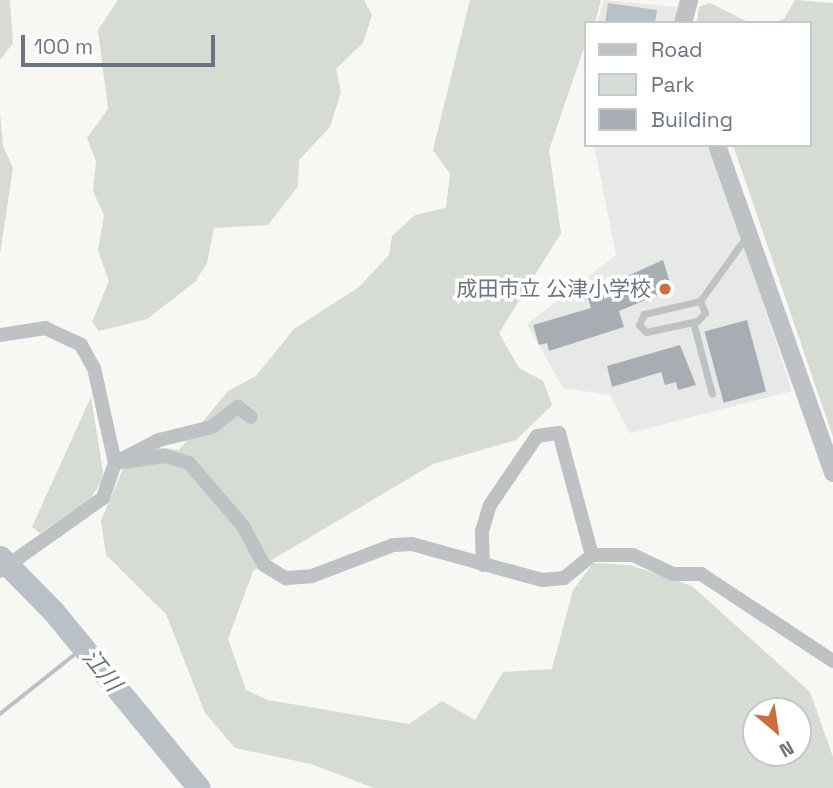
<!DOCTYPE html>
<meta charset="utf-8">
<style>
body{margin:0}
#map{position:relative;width:833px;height:788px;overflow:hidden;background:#f7f7f4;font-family:"Space Grotesk","Noto Sans JP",sans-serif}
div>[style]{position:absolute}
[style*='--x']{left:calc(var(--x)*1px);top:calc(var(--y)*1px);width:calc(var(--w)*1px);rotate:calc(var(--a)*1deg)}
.built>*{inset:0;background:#e7e9e7}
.green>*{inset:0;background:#d6dbd4}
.water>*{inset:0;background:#b9c1c6}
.stream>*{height:3.5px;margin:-1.75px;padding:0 1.75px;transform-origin:1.75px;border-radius:1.75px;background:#b9c1c6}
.river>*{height:23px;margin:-11.5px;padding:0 11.5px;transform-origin:11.5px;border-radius:11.5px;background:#b9c1c6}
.building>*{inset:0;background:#a8adb3;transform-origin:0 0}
.service>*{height:7px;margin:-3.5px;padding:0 3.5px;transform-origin:3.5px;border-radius:3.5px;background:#bfc2c5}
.minor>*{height:14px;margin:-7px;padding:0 7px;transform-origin:7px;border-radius:7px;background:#bfc2c5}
.tertiary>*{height:18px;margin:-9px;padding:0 9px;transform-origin:9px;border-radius:9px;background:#bfc2c5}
.dots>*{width:19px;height:19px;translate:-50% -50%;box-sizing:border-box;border:4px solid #fff;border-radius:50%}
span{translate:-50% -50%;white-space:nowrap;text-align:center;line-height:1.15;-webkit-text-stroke:7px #fff;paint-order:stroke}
.poi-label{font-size:21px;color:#6a7581}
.right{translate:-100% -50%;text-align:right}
.water-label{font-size:23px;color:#66757d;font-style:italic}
.legend{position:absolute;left:584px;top:21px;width:228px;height:126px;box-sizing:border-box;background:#fff;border:2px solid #c3c8cd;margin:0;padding:9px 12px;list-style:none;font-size:21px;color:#6a7581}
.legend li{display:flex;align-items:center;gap:14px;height:35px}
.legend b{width:35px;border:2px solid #c3c8cd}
.north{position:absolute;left:742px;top:697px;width:70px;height:70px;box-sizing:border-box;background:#fff;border:2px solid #c3c8cd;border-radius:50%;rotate:151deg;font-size:19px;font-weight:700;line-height:28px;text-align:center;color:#6a7581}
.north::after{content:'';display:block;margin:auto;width:24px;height:32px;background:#cd6d3f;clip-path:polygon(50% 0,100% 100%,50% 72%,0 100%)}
.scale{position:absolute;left:21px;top:35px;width:194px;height:32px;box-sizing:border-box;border:4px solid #6a7581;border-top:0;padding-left:9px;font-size:21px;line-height:24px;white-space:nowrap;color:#6a7581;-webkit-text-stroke:5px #fff;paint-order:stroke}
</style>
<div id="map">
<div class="built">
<i style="clip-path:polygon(604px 0,678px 7px,676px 23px,597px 23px)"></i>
<i style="clip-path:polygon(594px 145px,711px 145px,792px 391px,630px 433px,610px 395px,563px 388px,527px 324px,616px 255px)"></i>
</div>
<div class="green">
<i style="clip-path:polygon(0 0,10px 0,13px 43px,0 60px)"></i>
<i style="clip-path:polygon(118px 0,364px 0,372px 15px,363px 43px,336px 69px,341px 92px,330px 127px,299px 160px,298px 186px,268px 225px,214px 228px,207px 263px,195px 282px,147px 319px,99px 331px,92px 322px,109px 281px,98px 251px,104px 215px,93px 191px,96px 161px,87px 138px,108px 109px,98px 30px)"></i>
<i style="clip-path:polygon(evenodd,470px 0,601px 0,595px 23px,586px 23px,586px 42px,549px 150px,561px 233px,499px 333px,519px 368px,543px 381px,552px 405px,516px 440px,433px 464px,253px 571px,228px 639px,246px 690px,268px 700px,409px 724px,442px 701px,475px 720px,503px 672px,552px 669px,573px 590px,593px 563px,630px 565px,692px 586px,810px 692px,833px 757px,833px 788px,374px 788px,311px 764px,235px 748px,205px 713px,166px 614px,106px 555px,101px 521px,128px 457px,148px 446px,179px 450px,228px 391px,256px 376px,294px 329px,359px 287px,389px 255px,392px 236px,415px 215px,446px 208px,450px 174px,433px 150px,470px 0,756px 711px,798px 711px,798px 753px,756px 753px,756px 711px)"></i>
<i style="clip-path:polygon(795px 0,833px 3px,833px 437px,733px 145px,810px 145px,810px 23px,772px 23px,784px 19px)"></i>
<i style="clip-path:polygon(710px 3px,750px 23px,697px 23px,699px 7px)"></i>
<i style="clip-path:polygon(0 111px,3px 146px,13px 168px,0 254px)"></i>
<i style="clip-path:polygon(91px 397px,104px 478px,90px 499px,40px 533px,32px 527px)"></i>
</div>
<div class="water">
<i style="clip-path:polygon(608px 3px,657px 10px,655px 23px,605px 23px)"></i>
</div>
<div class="stream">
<i style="--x:82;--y:649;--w:1;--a:-45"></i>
<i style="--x:0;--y:714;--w:93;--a:-38.5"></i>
</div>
<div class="river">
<i style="--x:0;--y:557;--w:76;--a:45.5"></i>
<i style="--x:53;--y:611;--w:229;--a:50.5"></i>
</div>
<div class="building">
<i style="clip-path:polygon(663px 260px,672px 289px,619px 311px,624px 327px,549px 351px,547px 343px,539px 345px,533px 325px,591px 308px,587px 295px,627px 283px,625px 277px)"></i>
<i style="left:747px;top:320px;width:74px;height:44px;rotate:75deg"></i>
<i style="clip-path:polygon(680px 345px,696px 385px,678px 390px,676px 382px,665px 385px,661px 372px,612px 387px,607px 366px)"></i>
</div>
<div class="service">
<i style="--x:700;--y:301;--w:13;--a:67"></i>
<i style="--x:705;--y:313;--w:11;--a:135"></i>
<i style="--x:697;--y:321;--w:52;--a:167.8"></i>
<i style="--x:646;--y:332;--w:10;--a:-135"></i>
<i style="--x:639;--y:325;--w:12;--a:-66"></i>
<i style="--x:644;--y:314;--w:57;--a:-13.1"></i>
<i style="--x:700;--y:301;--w:79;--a:-54.3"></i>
<i style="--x:693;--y:322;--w:74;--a:75.2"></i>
</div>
<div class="minor">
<i style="--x:0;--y:335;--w:46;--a:-8.8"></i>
<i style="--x:45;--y:328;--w:40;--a:25"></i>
<i style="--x:81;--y:345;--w:26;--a:61"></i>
<i style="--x:94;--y:368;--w:97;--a:77.5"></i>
<i style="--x:115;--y:463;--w:37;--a:109"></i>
<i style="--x:103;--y:498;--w:126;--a:144.7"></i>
<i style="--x:122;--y:459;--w:42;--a:-27.2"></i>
<i style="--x:159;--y:440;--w:55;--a:-13.8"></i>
<i style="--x:212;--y:427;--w:33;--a:-38"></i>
<i style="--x:238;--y:407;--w:16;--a:38"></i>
<i style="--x:115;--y:463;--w:50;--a:-8"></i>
<i style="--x:165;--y:456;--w:25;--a:16"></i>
<i style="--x:189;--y:463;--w:83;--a:49.4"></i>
<i style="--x:243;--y:526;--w:44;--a:61.7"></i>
<i style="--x:264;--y:565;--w:26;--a:31"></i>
<i style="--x:286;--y:578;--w:26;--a:-4"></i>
<i style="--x:312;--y:576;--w:87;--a:-20.9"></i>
<i style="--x:393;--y:545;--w:19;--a:-3"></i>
<i style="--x:412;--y:544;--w:135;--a:15.5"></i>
<i style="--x:542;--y:580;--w:22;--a:-5"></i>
<i style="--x:564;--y:578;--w:36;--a:-39"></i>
<i style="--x:592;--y:555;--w:41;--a:0"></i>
<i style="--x:633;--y:555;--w:44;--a:25.4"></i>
<i style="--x:673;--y:574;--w:28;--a:0"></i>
<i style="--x:701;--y:574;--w:158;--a:33.4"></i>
<i style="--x:483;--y:565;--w:34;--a:-92"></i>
<i style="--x:482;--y:531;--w:27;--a:-73"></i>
<i style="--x:490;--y:505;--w:83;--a:-55.7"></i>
<i style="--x:537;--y:436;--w:22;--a:-8"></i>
<i style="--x:559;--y:433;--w:126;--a:74.9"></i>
</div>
<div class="tertiary">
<i style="--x:683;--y:23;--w:24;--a:-75"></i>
<i style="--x:717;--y:145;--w:348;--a:70.5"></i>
</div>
<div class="dots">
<i style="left:665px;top:289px;background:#cd6d3f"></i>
</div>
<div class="poi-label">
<span class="right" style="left:651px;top:289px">成田市立 公津小学校</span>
</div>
<div class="water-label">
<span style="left:102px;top:670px;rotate:51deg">江川</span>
</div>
<ul class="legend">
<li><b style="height:9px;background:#bfc2c5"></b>Road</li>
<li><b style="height:19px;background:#d6dbd4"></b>Park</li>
<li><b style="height:19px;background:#a8adb3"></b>Building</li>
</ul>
<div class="north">N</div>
<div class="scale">100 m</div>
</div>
